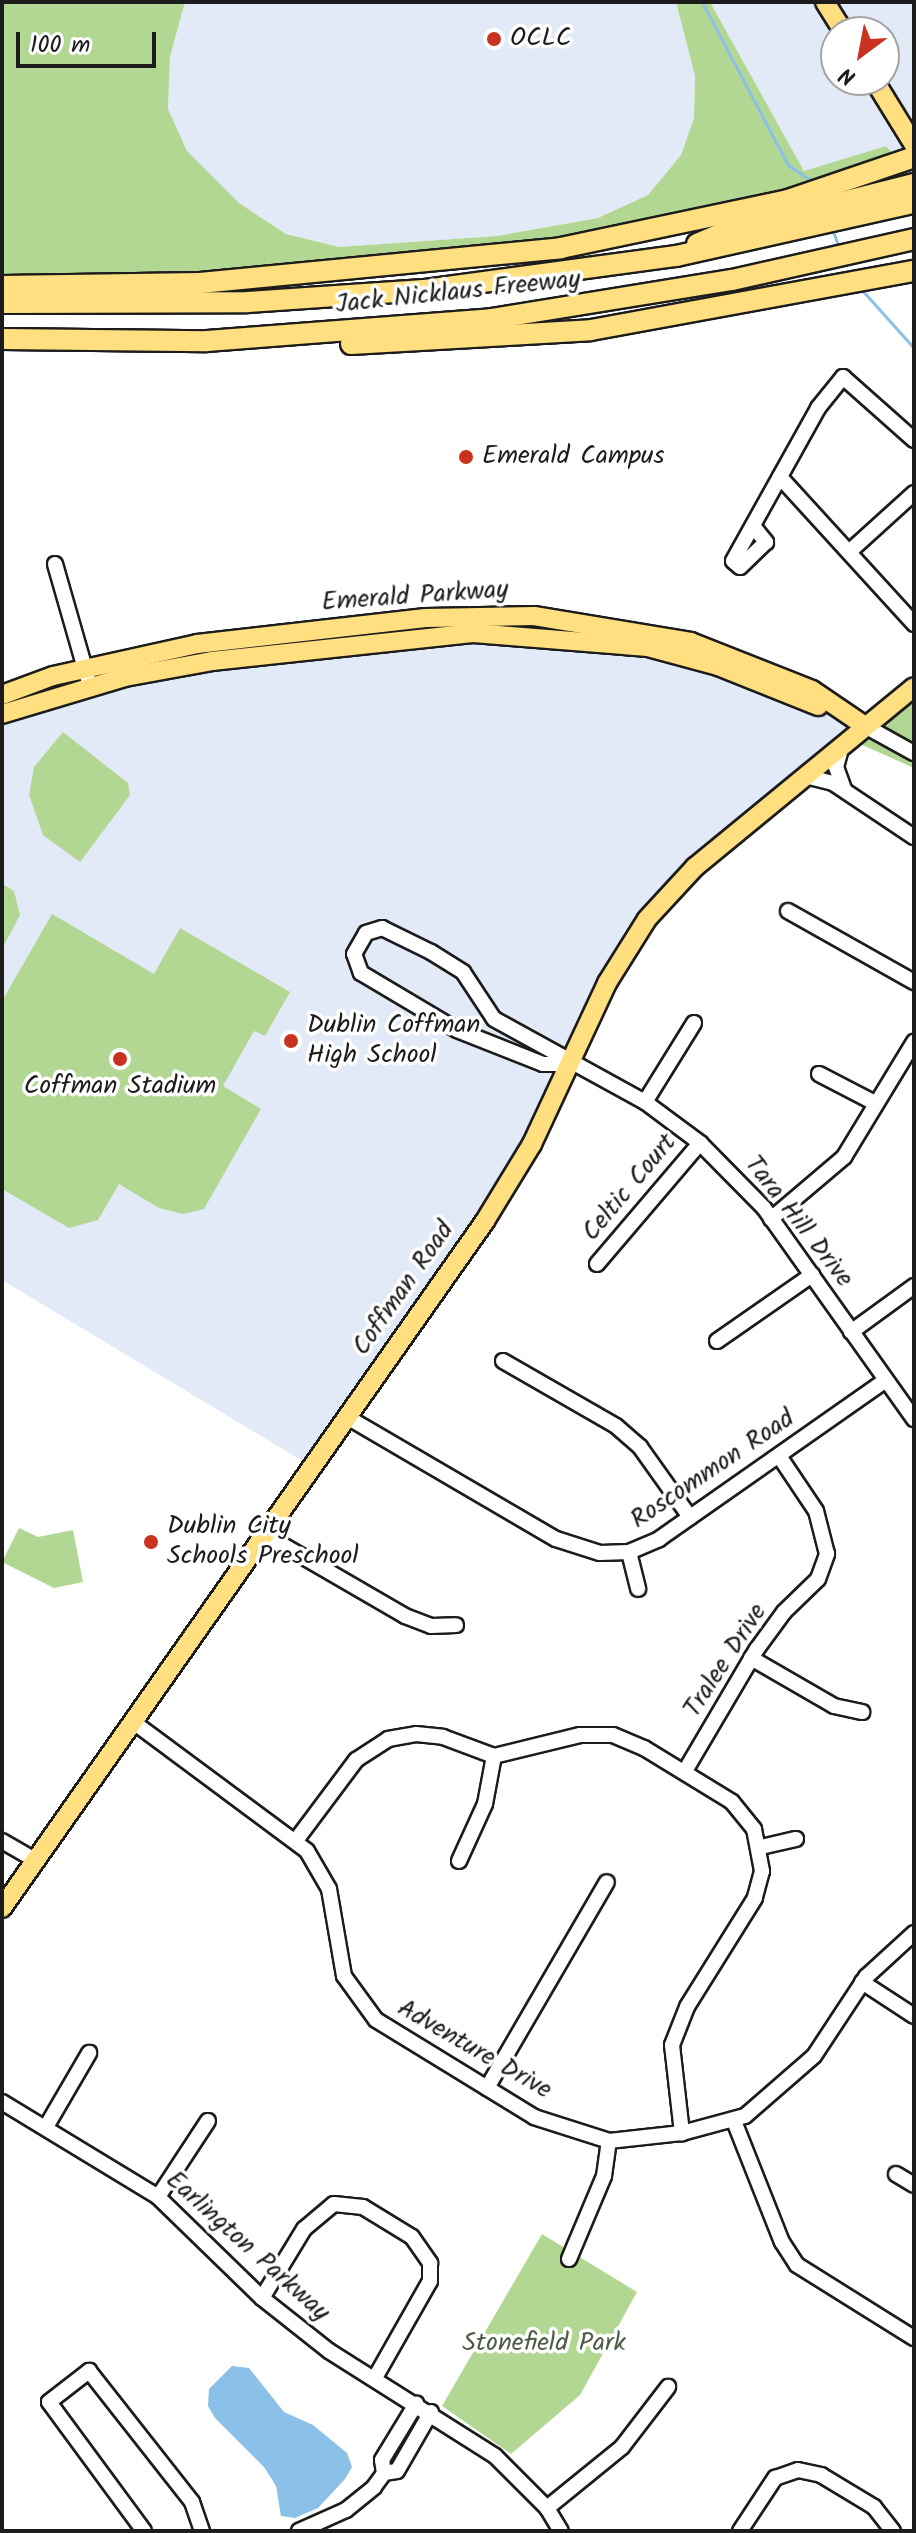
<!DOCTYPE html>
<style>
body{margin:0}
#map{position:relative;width:916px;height:2533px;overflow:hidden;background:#fff;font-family:Kalam,sans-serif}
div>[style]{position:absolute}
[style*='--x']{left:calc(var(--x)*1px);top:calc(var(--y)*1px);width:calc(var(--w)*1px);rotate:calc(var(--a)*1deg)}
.built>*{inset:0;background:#e2e9f7}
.green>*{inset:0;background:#b2d793}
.water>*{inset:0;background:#8bc0e8}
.stream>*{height:3px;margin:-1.5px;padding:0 1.5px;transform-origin:1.5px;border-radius:1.5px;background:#8bc0e8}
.roads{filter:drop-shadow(2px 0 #1c1c1c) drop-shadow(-2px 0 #1c1c1c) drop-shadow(0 2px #1c1c1c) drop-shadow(0 -2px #1c1c1c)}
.minor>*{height:14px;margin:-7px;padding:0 7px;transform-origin:7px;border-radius:7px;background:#fff}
.major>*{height:18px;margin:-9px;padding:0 9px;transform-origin:9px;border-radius:9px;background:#ffdf80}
.highway>*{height:20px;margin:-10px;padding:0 10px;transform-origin:10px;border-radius:10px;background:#ffdf80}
.dots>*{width:22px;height:22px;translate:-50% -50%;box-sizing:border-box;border:4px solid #fff;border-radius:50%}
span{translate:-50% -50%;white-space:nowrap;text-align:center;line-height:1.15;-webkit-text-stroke:7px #fff;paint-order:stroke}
.poi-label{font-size:26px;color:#1c1c1c}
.left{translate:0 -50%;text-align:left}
.street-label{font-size:26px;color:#1c1c1c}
.park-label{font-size:26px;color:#505d46}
.frame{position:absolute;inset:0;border:4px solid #1c1c1c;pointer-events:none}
.north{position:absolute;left:820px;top:16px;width:80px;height:80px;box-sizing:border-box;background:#fff;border:2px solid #a4a4a4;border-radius:50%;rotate:212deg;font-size:22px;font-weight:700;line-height:32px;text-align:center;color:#1c1c1c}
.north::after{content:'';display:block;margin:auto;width:28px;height:36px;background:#c8321e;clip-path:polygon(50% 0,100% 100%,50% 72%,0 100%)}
.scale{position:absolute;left:16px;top:32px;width:140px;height:36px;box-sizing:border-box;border:4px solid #1c1c1c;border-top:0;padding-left:10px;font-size:24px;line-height:28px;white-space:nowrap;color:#1c1c1c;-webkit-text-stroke:6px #fff;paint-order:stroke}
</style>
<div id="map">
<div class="built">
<i style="clip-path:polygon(185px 2px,676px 2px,695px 76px,694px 118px,681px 155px,648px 195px,598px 218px,497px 236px,339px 247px,286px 234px,239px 203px,187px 151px,168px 109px,170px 57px)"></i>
<i style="clip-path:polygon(evenodd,710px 2px,914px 2px,914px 150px,898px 159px,886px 146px,804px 171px,710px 2px,836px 32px,884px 32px,884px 80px,836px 80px,836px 32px)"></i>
<i style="clip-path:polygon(502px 633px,718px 666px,865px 726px,658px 904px,552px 1104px,311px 1466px,2px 1280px,2px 714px,125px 677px)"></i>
</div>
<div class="green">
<i style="clip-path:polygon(185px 2px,170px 57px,168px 109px,187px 151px,239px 203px,286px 234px,339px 247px,497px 236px,598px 218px,648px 195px,681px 155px,694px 118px,695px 76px,676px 2px,710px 2px,804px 171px,886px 146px,898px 159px,728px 209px,459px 256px,261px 274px,2px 278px,3px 2px)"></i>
<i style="clip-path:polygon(914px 687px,914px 768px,849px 739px)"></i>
<i style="clip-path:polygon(63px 732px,128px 783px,130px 795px,80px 862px,43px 835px,29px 795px,34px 767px)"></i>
<i style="clip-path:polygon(2px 884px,14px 891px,20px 915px,2px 949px)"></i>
<i style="clip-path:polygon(52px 914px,154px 974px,180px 928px,290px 992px,265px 1036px,254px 1031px,223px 1086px,261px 1109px,204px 1209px,183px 1214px,159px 1208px,119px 1184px,98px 1220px,69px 1228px,2px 1189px,2px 1001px)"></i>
<i style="clip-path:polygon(19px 1528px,38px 1537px,73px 1530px,83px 1582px,54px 1588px,2px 1562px)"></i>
<i style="clip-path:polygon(542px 2234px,637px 2292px,580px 2395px,511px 2454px,442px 2406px)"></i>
</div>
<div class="water">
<i style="clip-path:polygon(232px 2366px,249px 2368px,284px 2412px,313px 2425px,347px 2453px,352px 2467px,345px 2479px,318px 2508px,295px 2518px,281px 2516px,276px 2486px,264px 2467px,215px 2418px,208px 2406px,209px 2389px)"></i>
</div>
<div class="stream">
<i style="--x:702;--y:2;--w:184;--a:62.2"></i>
<i style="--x:788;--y:165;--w:30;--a:34"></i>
<i style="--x:832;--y:228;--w:21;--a:71"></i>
<i style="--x:861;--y:289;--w:79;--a:48.1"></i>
</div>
<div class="roads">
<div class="minor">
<i style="--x:780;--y:477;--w:199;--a:47.6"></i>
<i style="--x:753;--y:526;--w:21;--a:51"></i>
<i style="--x:766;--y:542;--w:36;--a:136"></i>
<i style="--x:740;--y:567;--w:9;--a:-139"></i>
<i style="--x:733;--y:561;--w:175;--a:-60.9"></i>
<i style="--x:818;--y:408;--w:40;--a:-51"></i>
<i style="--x:843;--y:377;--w:95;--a:41.6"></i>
<i style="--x:849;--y:552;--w:88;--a:-42.2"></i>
<i style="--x:55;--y:564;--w:120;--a:74"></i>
<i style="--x:865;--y:726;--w:56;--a:28.9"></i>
<i style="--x:842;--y:745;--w:23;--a:105"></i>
<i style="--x:836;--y:767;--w:23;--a:70"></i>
<i style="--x:805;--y:776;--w:29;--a:14"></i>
<i style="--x:833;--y:783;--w:97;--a:33.7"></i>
<i style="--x:788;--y:911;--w:145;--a:29.4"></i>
<i style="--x:570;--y:1064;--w:27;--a:180"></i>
<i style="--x:543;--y:1064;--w:92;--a:-158.4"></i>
<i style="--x:457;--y:1030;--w:112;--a:-149.3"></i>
<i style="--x:361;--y:973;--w:20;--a:-110"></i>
<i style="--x:354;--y:954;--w:24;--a:-60"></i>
<i style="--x:366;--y:933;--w:17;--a:-17"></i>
<i style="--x:382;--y:928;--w:55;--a:26.1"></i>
<i style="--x:431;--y:952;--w:38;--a:32"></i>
<i style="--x:463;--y:972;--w:56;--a:56.6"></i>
<i style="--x:494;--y:1019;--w:172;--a:28.8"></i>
<i style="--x:645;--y:1102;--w:69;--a:36.7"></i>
<i style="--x:700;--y:1143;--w:91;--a:45.4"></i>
<i style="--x:764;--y:1208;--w:259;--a:54.6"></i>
<i style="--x:819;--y:1074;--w:63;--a:27.4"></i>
<i style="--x:645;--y:1102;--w:93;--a:-58.2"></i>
<i style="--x:771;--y:1219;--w:96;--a:-40.3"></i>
<i style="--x:844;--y:1157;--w:135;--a:-58.7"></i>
<i style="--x:597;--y:1264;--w:159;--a:-49.6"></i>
<i style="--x:851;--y:1332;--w:78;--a:-36.1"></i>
<i style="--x:717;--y:1341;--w:116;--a:-34.8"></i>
<i style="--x:503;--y:1361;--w:130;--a:29.9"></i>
<i style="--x:616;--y:1426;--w:32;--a:41"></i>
<i style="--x:640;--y:1447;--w:86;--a:54.5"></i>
<i style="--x:347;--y:1417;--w:242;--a:30.3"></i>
<i style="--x:556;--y:1539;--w:46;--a:17.7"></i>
<i style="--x:600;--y:1553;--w:29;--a:-2"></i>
<i style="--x:629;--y:1552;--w:33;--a:-23"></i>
<i style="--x:659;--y:1539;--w:277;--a:-35"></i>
<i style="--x:262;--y:1533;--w:165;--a:30.1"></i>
<i style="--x:405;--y:1616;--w:28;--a:21"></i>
<i style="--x:431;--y:1626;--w:25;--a:-2"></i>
<i style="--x:629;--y:1552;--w:38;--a:76"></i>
<i style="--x:751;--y:1658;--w:96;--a:30"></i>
<i style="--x:834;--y:1706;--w:29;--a:12"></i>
<i style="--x:132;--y:1721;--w:218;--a:36.6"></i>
<i style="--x:307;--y:1851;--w:44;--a:59.9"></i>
<i style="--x:329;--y:1889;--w:88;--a:80.2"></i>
<i style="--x:344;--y:1976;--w:54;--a:54"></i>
<i style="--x:376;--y:2020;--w:185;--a:31.5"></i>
<i style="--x:534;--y:2117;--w:79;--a:17.7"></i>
<i style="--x:609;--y:2141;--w:73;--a:-6.3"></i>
<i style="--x:682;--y:2133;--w:65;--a:-15.1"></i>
<i style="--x:745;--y:2116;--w:91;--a:-41"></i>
<i style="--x:814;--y:2056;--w:95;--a:-56.6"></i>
<i style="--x:866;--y:1977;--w:65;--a:-42.5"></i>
<i style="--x:685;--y:1771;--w:142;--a:-59.5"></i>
<i style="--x:757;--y:1649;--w:46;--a:-53.9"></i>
<i style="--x:784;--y:1612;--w:47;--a:-44.1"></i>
<i style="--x:818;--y:1579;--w:27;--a:-70"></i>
<i style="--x:827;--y:1554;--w:44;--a:-104.3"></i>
<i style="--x:816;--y:1511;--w:66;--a:-123.9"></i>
<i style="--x:297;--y:1839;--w:99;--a:-53.2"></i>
<i style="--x:356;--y:1760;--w:38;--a:-33"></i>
<i style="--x:388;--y:1739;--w:28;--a:-10"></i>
<i style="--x:416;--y:1734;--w:27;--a:6"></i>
<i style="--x:443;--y:1737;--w:54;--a:20.4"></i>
<i style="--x:494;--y:1756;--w:89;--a:-13.7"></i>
<i style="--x:580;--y:1735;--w:33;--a:0"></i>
<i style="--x:613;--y:1735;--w:34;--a:23"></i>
<i style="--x:644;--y:1748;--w:103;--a:31.5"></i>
<i style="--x:732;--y:1802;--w:35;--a:51"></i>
<i style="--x:754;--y:1829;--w:43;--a:79.2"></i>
<i style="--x:762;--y:1871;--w:28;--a:105"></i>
<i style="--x:755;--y:1898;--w:128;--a:122"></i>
<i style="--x:687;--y:2007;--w:41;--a:111.5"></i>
<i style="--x:672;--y:2045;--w:89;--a:83.5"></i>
<i style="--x:2;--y:1841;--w:38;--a:30"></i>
<i style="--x:761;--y:1847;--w:36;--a:-13"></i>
<i style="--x:459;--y:1861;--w:63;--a:-65.5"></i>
<i style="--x:485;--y:1804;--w:49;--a:-79.4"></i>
<i style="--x:862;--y:1982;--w:62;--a:33.2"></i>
<i style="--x:487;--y:2088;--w:238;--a:-59.8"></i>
<i style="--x:2;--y:2102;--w:183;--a:31.3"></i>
<i style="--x:158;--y:2197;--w:145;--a:44.2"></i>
<i style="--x:262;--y:2298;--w:85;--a:38.3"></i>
<i style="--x:329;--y:2351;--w:196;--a:32.3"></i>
<i style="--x:495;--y:2456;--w:74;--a:45"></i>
<i style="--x:547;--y:2508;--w:27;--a:59"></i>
<i style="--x:734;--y:2121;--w:130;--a:68.4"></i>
<i style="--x:782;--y:2242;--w:27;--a:57"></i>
<i style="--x:797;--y:2265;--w:138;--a:32"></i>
<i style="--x:46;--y:2127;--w:86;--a:-59.8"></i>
<i style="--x:896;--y:2174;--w:21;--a:31"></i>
<i style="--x:158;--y:2197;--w:91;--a:-56.7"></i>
<i style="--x:569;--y:2259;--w:90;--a:-67.1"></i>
<i style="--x:604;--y:2176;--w:35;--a:-82"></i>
<i style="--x:262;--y:2298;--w:81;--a:-58.7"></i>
<i style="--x:304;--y:2229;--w:39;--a:-40"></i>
<i style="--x:334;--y:2204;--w:29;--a:6"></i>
<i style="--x:363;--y:2207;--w:57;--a:31.5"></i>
<i style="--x:412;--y:2237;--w:32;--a:55"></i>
<i style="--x:430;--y:2263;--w:18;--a:90"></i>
<i style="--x:430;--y:2281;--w:112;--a:119.6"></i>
<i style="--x:384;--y:2473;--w:13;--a:-9"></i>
<i style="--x:397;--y:2471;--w:68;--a:-60"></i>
<i style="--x:547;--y:2508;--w:97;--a:-39.1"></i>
<i style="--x:622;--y:2447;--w:76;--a:-52.5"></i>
<i style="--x:144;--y:2531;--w:160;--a:-126.4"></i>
<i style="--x:49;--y:2402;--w:51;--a:-37.8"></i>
<i style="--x:89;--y:2371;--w:167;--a:51.8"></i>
<i style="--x:192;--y:2502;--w:31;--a:71"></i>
<i style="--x:299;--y:2531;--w:51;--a:-24.1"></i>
<i style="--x:346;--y:2510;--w:36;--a:-39"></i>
<i style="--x:374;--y:2487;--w:17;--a:-54"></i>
<i style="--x:384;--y:2473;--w:13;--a:-99"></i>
<i style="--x:382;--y:2460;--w:66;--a:-58.7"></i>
<i style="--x:740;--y:2531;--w:64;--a:-56.6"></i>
<i style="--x:775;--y:2478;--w:24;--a:-19"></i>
<i style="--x:798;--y:2470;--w:24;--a:12"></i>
<i style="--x:821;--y:2475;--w:62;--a:31.1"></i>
<i style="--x:874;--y:2507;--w:31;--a:52"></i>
</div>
<div class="major">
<i style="--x:825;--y:2;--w:36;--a:58"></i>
<i style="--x:874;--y:80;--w:76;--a:58.4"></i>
<i style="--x:2;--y:695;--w:54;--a:-20.4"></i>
<i style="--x:53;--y:676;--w:148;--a:-12.5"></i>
<i style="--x:197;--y:644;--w:230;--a:-6.5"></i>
<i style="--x:426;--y:618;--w:108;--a:-1.1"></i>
<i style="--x:534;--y:616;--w:159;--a:9.4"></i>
<i style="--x:691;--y:642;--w:130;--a:21.6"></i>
<i style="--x:812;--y:690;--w:64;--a:34.2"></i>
<i style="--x:2;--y:714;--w:128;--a:-16.7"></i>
<i style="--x:125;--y:677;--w:88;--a:-10.4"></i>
<i style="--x:212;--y:661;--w:262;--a:-6.1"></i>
<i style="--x:473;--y:633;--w:176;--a:4.6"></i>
<i style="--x:648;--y:647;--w:73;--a:15.2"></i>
<i style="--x:718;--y:666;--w:108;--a:21.8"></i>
<i style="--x:2;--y:1908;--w:840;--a:-54.89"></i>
<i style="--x:485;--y:1221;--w:90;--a:-58.6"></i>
<i style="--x:532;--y:1144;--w:178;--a:-65"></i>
<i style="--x:607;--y:983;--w:75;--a:-58"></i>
<i style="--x:647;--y:919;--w:71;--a:-47.3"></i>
<i style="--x:695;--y:867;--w:283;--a:-39.4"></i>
</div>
<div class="highway">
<i style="--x:697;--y:244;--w:34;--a:-23"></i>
<i style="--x:728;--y:231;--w:192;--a:-14.2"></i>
<i style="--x:2;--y:286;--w:198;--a:-0.9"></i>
<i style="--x:200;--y:283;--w:363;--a:-5.5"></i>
<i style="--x:561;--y:248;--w:232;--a:-11.9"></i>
<i style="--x:788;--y:200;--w:133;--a:-18.8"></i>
<i style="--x:2;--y:303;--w:246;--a:-0.2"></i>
<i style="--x:248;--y:302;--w:176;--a:-3.9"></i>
<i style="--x:424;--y:290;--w:254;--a:-7.7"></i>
<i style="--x:676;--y:256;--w:244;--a:-12.6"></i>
<i style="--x:2;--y:339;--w:205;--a:0.6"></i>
<i style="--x:207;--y:341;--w:285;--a:-4.4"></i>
<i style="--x:491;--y:319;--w:244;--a:-9.2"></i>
<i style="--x:732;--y:280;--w:187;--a:-12.7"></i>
<i style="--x:351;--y:344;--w:240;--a:-3.3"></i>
<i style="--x:591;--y:330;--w:328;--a:-10.4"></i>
</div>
</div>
<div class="dots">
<i style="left:494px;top:39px;background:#c8321e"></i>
<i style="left:466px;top:457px;background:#c8321e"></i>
<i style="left:291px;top:1041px;background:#c8321e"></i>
<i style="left:120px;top:1059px;background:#c8321e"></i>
<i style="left:151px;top:1542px;background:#c8321e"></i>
</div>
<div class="poi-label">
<span class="left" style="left:510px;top:39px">OCLC</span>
<span class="left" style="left:482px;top:457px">Emerald Campus</span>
<span class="left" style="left:307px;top:1041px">Dublin Coffman<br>High School</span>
<span style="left:120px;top:1087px">Coffman Stadium</span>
<span class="left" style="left:167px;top:1542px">Dublin City<br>Schools Preschool</span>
</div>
<div class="street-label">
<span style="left:458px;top:293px;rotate:-6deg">Jack Nicklaus Freeway</span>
<span style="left:415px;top:597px;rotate:-4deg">Emerald Parkway</span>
<span style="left:630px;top:1188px;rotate:-50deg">Celtic Court</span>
<span style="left:798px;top:1222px;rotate:52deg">Tara Hill Drive</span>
<span style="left:404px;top:1289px;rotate:-55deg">Coffman Road</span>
<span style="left:713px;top:1470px;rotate:-34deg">Roscommon Road</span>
<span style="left:726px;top:1661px;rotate:-57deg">Tralee Drive</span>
<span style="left:474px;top:2050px;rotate:30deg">Adventure Drive</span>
<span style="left:247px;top:2247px;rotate:42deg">Earlington Parkway</span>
</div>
<div class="park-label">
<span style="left:544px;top:2344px">Stonefield Park</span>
</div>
<div class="frame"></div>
<div class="north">N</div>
<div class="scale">100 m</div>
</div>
